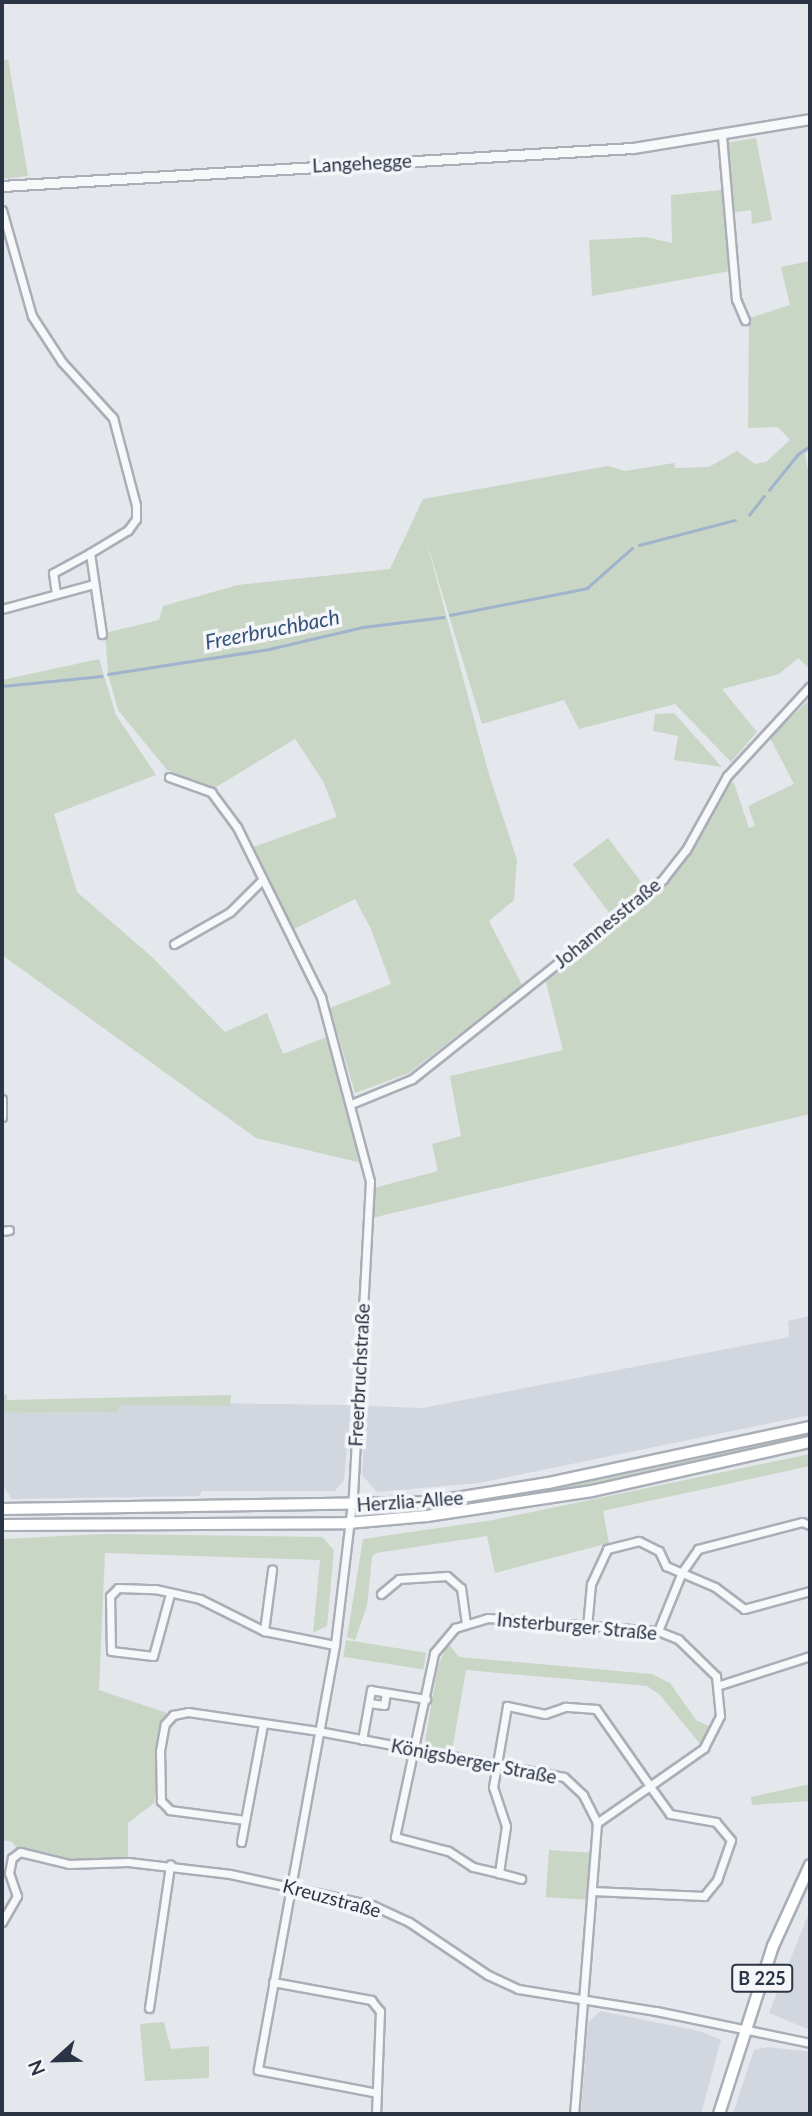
<!DOCTYPE html>
<meta charset="utf-8">
<style>
body{margin:0}
#map{position:relative;width:812px;height:2116px;overflow:hidden;background:#e4e7ec;font-family:Lato,sans-serif}
div>[style]{position:absolute}
[style*='--x']{left:calc(var(--x)*1px);top:calc(var(--y)*1px);width:calc(var(--w)*1px);rotate:calc(var(--a)*1deg)}
.built>*{inset:0;background:#d2d6de}
.green>*{inset:0;background:#c9d6c5;transform-origin:0 0}
.stream>*{height:2.5px;margin:-1.25px;padding:0 1.25px;transform-origin:1.25px;border-radius:1.25px;background:#9fb4cc}
.roads{filter:drop-shadow(2px 0 #a9aeb7) drop-shadow(-2px 0 #a9aeb7) drop-shadow(0 2px #a9aeb7) drop-shadow(0 -2px #a9aeb7)}
.minor>*{height:7px;margin:-3.5px;padding:0 3.5px;transform-origin:3.5px;border-radius:3.5px;background:#f7f8fa}
.tertiary>*{height:9px;margin:-4.5px;padding:0 4.5px;transform-origin:4.5px;border-radius:4.5px;background:#f7f8fa}
.primary>*{height:10px;margin:-5px;padding:0 5px;transform-origin:5px;border-radius:5px;background:#fff}
span{translate:-50% -50%;white-space:nowrap;text-align:center;line-height:1.15;-webkit-text-stroke:7px #f4f6f9;paint-order:stroke}
.shield-label span{padding:2px 5px;background:#f4f6f9;border:2px solid;border-radius:5px;-webkit-text-stroke-width:0}
.shield-label{font-size:18px;color:#2b3445;font-weight:700}
.street-label{font-size:19px;color:#2b3445}
.water-label{font-size:21px;color:#34527a;font-style:italic}
.frame{position:absolute;inset:0;border:4px solid #2b3445;pointer-events:none}
.north{position:absolute;left:21px;top:2025px;width:70px;height:70px;-webkit-text-stroke:5px #f4f6f9;paint-order:stroke;rotate:248deg;font-size:19px;font-weight:700;line-height:28px;text-align:center;color:#2b3445}
.north::after{content:'';display:block;margin:auto;width:24px;height:32px;background:#2b3445;clip-path:polygon(50% 0,100% 100%,50% 72%,0 100%)}
</style>
<div id="map">
<div class="built">
<i style="clip-path:polygon(810px 1316px,810px 1415px,479px 1483px,377px 1492px,362px 1475px,366px 1406px,422px 1408px,789px 1337px,788px 1321px)"></i>
<i style="clip-path:polygon(201px 1403px,351px 1405px,344px 1480px,335px 1491px,202px 1491px,200px 1496px,12px 1499px,2px 1485px,2px 1413px,118px 1412px,118px 1405px)"></i>
<i style="clip-path:polygon(810px 1910px,810px 2030px,769px 2013px)"></i>
<i style="clip-path:polygon(600px 2011px,699px 2031px,721px 2040px,701px 2114px,581px 2114px,588px 2023px)"></i>
<i style="clip-path:polygon(769px 2047px,810px 2052px,810px 2114px,733px 2114px,754px 2050px)"></i>
</div>
<div class="green">
<i style="clip-path:polygon(8px 59px,28px 176px,2px 179px,2px 61px)"></i>
<i style="clip-path:polygon(756px 138px,772px 220px,752px 224px,751px 210px,729px 213px,726px 143px)"></i>
<i style="clip-path:polygon(722px 190px,730px 271px,592px 296px,589px 240px,646px 237px,672px 243px,671px 195px)"></i>
<i style="clip-path:polygon(810px 261px,810px 450px,805px 454px,810px 481px,810px 669px,798px 658px,779px 674px,722px 689px,757px 732px,731px 762px,675px 704px,579px 729px,564px 700px,482px 724px,426px 540px,488px 771px,517px 860px,514px 900px,489px 921px,522px 985px,409px 1073px,355px 1093px,330px 1008px,391px 984px,371px 929px,355px 899px,292px 930px,253px 847px,337px 817px,323px 781px,295px 739px,213px 789px,167px 770px,118px 710px,108px 674px,105px 633px,159px 620px,163px 606px,238px 585px,390px 569px,423px 499px,608px 466px,625px 471px,674px 463px,675px 468px,709px 467px,737px 451px,755px 464px,766px 462px,790px 440px,778px 427px,748px 428px,749px 318px,790px 305px,781px 267px)"></i>
<i style="clip-path:polygon(99px 659px,116px 715px,156px 775px,54px 814px,77px 892px,152px 957px,225px 1032px,267px 1013px,283px 1054px,329px 1036px,362px 1163px,256px 1138px,2px 955px,2px 680px)"></i>
<i style="clip-path:polygon(810px 699px,810px 1114px,372px 1218px,374px 1188px,438px 1171px,432px 1144px,461px 1136px,450px 1076px,563px 1050px,545px 978px,666px 881px,695px 843px,728px 782px,734px 783px,749px 828px,755px 826px,748px 806px,794px 784px,770px 738px)"></i>
<i style="clip-path:polygon(674px 713px,721px 766px,721px 767px,674px 760px,678px 736px,653px 731px,655px 714px)"></i>
<i style="left:608px;top:838px;width:60px;height:44px;rotate:53deg"></i>
<i style="clip-path:polygon(7px 1394px,7px 1400px,231px 1395px,230px 1406px,119px 1405px,118px 1412px,2px 1413px,2px 1395px)"></i>
<i style="clip-path:polygon(810px 1432px,810px 1437px,603px 1483px,477px 1503px)"></i>
<i style="clip-path:polygon(810px 1454px,810px 1466px,603px 1511px,609px 1543px,495px 1573px,487px 1536px,376px 1553px,372px 1557px,367px 1606px,355px 1640px,347px 1637px,363px 1539px,493px 1520px)"></i>
<i style="clip-path:polygon(104px 1534px,322px 1537px,334px 1550px,327px 1626px,313px 1633px,320px 1560px,105px 1553px,99px 1690px,173px 1715px,165px 1724px,154px 1803px,128px 1823px,128px 1862px,69px 1864px,20px 1852px,12px 1842px,2px 1840px,2px 1539px)"></i>
<i style="left:346px;top:1640px;width:81px;height:17px;rotate:9deg"></i>
<i style="clip-path:polygon(448px 1643px,459px 1657px,652px 1674px,670px 1683px,696px 1720px,711px 1727px,700px 1744px,660px 1695px,647px 1686px,466px 1670px,452px 1751px,424px 1747px,438px 1666px)"></i>
<i style="clip-path:polygon(810px 1784px,810px 1801px,752px 1805px,751px 1797px)"></i>
<i style="left:549px;top:1850px;width:41px;height:47px;rotate:4deg"></i>
<i style="clip-path:polygon(164px 2022px,171px 2049px,209px 2046px,209px 2078px,145px 2081px,140px 2024px)"></i>
</div>
<div class="stream">
<i style="--x:769;--y:490;--w:46;--a:-51.1"></i>
<i style="--x:798;--y:454;--w:14;--a:-34"></i>
<i style="--x:749;--y:515;--w:24;--a:-52"></i>
<i style="--x:639;--y:545;--w:99;--a:-14.6"></i>
<i style="--x:450;--y:615;--w:140;--a:-11.1"></i>
<i style="--x:587;--y:588;--w:60;--a:-41.6"></i>
<i style="--x:108;--y:674;--w:163;--a:-8.8"></i>
<i style="--x:269;--y:649;--w:97;--a:-13.2"></i>
<i style="--x:363;--y:627;--w:81;--a:-7.1"></i>
<i style="--x:2;--y:686;--w:100;--a:-5.7"></i>
</div>
<div class="roads">
<div class="minor">
<i style="--x:722;--y:136;--w:164;--a:85.1"></i>
<i style="--x:736;--y:299;--w:23;--a:67"></i>
<i style="--x:2;--y:210;--w:110;--a:74.2"></i>
<i style="--x:32;--y:316;--w:55;--a:56.9"></i>
<i style="--x:62;--y:362;--w:76;--a:47.7"></i>
<i style="--x:113;--y:418;--w:90;--a:75.2"></i>
<i style="--x:136;--y:505;--w:14;--a:90"></i>
<i style="--x:136;--y:519;--w:14;--a:126"></i>
<i style="--x:128;--y:530;--w:44;--a:148.8"></i>
<i style="--x:90;--y:553;--w:82;--a:81.6"></i>
<i style="--x:56;--y:594;--w:21;--a:-98"></i>
<i style="--x:53;--y:573;--w:42;--a:-28.4"></i>
<i style="--x:2;--y:609;--w:95;--a:-15.2"></i>
<i style="--x:169;--y:777;--w:45;--a:19.7"></i>
<i style="--x:211;--y:792;--w:44;--a:53.4"></i>
<i style="--x:237;--y:827;--w:190;--a:63.7"></i>
<i style="--x:321;--y:997;--w:190;--a:75.1"></i>
<i style="--x:370;--y:1181;--w:313;--a:93.1"></i>
<i style="--x:353;--y:1494;--w:152;--a:96.8"></i>
<i style="--x:335;--y:1645;--w:432;--a:100.3"></i>
<i style="--x:258;--y:2070;--w:121;--a:10.9"></i>
<i style="--x:174;--y:944;--w:64;--a:-29.7"></i>
<i style="--x:230;--y:912;--w:45;--a:-45"></i>
<i style="--x:2;--y:1099;--w:18;--a:90"></i>
<i style="--x:351;--y:1104;--w:66;--a:-22.3"></i>
<i style="--x:412;--y:1079;--w:321;--a:-38.5"></i>
<i style="--x:663;--y:879;--w:37;--a:-52"></i>
<i style="--x:686;--y:850;--w:85;--a:-61"></i>
<i style="--x:727;--y:776;--w:122;--a:-47.3"></i>
<i style="--x:2;--y:1231;--w:7;--a:-8"></i>
<i style="--x:170;--y:1594;--w:64;--a:105.3"></i>
<i style="--x:153;--y:1656;--w:42;--a:-173.2"></i>
<i style="--x:111;--y:1651;--w:55;--a:-91"></i>
<i style="--x:110;--y:1596;--w:11;--a:-45"></i>
<i style="--x:118;--y:1588;--w:37;--a:2"></i>
<i style="--x:155;--y:1589;--w:46;--a:12.5"></i>
<i style="--x:200;--y:1599;--w:72;--a:26.6"></i>
<i style="--x:264;--y:1631;--w:72;--a:11.2"></i>
<i style="--x:381;--y:1594;--w:23;--a:-40"></i>
<i style="--x:399;--y:1579;--w:48;--a:-3.6"></i>
<i style="--x:447;--y:1576;--w:18;--a:41"></i>
<i style="--x:461;--y:1588;--w:34;--a:82"></i>
<i style="--x:587;--y:1627;--w:43;--a:-84.7"></i>
<i style="--x:591;--y:1584;--w:38;--a:-65"></i>
<i style="--x:607;--y:1549;--w:33;--a:-14"></i>
<i style="--x:639;--y:1541;--w:22;--a:27"></i>
<i style="--x:659;--y:1551;--w:17;--a:65"></i>
<i style="--x:666;--y:1566;--w:53;--a:23.2"></i>
<i style="--x:715;--y:1587;--w:36;--a:37"></i>
<i style="--x:744;--y:1609;--w:68;--a:-15.3"></i>
<i style="--x:264;--y:1631;--w:62;--a:-82.5"></i>
<i style="--x:658;--y:1631;--w:64;--a:-67.9"></i>
<i style="--x:682;--y:1572;--w:28;--a:-55"></i>
<i style="--x:698;--y:1549;--w:107;--a:-14.6"></i>
<i style="--x:802;--y:1522;--w:9;--a:21"></i>
<i style="--x:720;--y:1685;--w:95;--a:-17.9"></i>
<i style="--x:369;--y:1703;--w:15;--a:8"></i>
<i style="--x:384;--y:1705;--w:12;--a:-81"></i>
<i style="--x:362;--y:1740;--w:51;--a:-79.8"></i>
<i style="--x:371;--y:1690;--w:56;--a:9.3"></i>
<i style="--x:245;--y:1820;--w:76;--a:-172.4"></i>
<i style="--x:170;--y:1810;--w:13;--a:-135"></i>
<i style="--x:161;--y:1801;--w:50;--a:-91.1"></i>
<i style="--x:160;--y:1751;--w:27;--a:-80"></i>
<i style="--x:165;--y:1724;--w:12;--a:-48"></i>
<i style="--x:173;--y:1715;--w:15;--a:-11"></i>
<i style="--x:188;--y:1712;--w:131;--a:8.3"></i>
<i style="--x:318;--y:1731;--w:250;--a:10.6"></i>
<i style="--x:564;--y:1777;--w:26;--a:43"></i>
<i style="--x:583;--y:1795;--w:31;--a:63"></i>
<i style="--x:597;--y:1823;--w:292;--a:94.5"></i>
<i style="--x:241;--y:1842;--w:120;--a:-79.4"></i>
<i style="--x:499;--y:1873;--w:23;--a:15"></i>
<i style="--x:592;--y:1891;--w:112;--a:2.6"></i>
<i style="--x:704;--y:1896;--w:21;--a:-51"></i>
<i style="--x:717;--y:1880;--w:42;--a:-70.7"></i>
<i style="--x:731;--y:1840;--w:23;--a:-130"></i>
<i style="--x:716;--y:1822;--w:47;--a:-170.1"></i>
<i style="--x:670;--y:1814;--w:34;--a:-126"></i>
<i style="--x:650;--y:1786;--w:94;--a:-125"></i>
<i style="--x:596;--y:1709;--w:31;--a:-176"></i>
<i style="--x:565;--y:1707;--w:21;--a:161"></i>
<i style="--x:545;--y:1714;--w:39;--a:-168"></i>
<i style="--x:507;--y:1706;--w:82;--a:99.8"></i>
<i style="--x:493;--y:1787;--w:41;--a:71.6"></i>
<i style="--x:506;--y:1826;--w:48;--a:98.5"></i>
<i style="--x:499;--y:1873;--w:27;--a:-167"></i>
<i style="--x:473;--y:1867;--w:30;--a:-147"></i>
<i style="--x:448;--y:1851;--w:55;--a:-165.2"></i>
<i style="--x:395;--y:1837;--w:188;--a:-78"></i>
<i style="--x:434;--y:1653;--w:33;--a:-50"></i>
<i style="--x:455;--y:1628;--w:34;--a:-17"></i>
<i style="--x:488;--y:1618;--w:170;--a:4.4"></i>
<i style="--x:658;--y:1631;--w:22;--a:22"></i>
<i style="--x:678;--y:1639;--w:53;--a:44.2"></i>
<i style="--x:716;--y:1676;--w:40;--a:84.3"></i>
<i style="--x:720;--y:1716;--w:36;--a:117"></i>
<i style="--x:704;--y:1748;--w:66;--a:144.9"></i>
<i style="--x:650;--y:1786;--w:65;--a:145.1"></i>
<i style="--x:2;--y:1922;--w:30;--a:-60"></i>
<i style="--x:17;--y:1896;--w:24;--a:-109"></i>
<i style="--x:9;--y:1873;--w:15;--a:-79"></i>
<i style="--x:12;--y:1858;--w:10;--a:-37"></i>
<i style="--x:20;--y:1852;--w:50;--a:13.8"></i>
<i style="--x:69;--y:1864;--w:59;--a:-1.9"></i>
<i style="--x:128;--y:1862;--w:103;--a:6.7"></i>
<i style="--x:230;--y:1874;--w:145;--a:12.3"></i>
<i style="--x:372;--y:1905;--w:41;--a:24.7"></i>
<i style="--x:409;--y:1922;--w:95;--a:33.9"></i>
<i style="--x:488;--y:1975;--w:33;--a:25"></i>
<i style="--x:518;--y:1989;--w:140;--a:9.1"></i>
<i style="--x:656;--y:2011;--w:157;--a:11.7"></i>
<i style="--x:273;--y:1982;--w:100;--a:10.4"></i>
<i style="--x:371;--y:2000;--w:14;--a:51"></i>
<i style="--x:380;--y:2011;--w:103;--a:92.2"></i>
<i style="--x:149;--y:2008;--w:145;--a:-81.6"></i>
</div>
<div class="tertiary">
<i style="--x:2;--y:186;--w:632;--a:-3.45"></i>
<i style="--x:633;--y:148;--w:179;--a:-9.3"></i>
</div>
<div class="primary">
<i style="--x:2;--y:1509;--w:430;--a:-0.9"></i>
<i style="--x:432;--y:1502;--w:118;--a:-9.3"></i>
<i style="--x:548;--y:1483;--w:268;--a:-12.1"></i>
<i style="--x:2;--y:1525;--w:346;--a:-0.3"></i>
<i style="--x:348;--y:1523;--w:79;--a:-5.1"></i>
<i style="--x:427;--y:1516;--w:167;--a:-8.6"></i>
<i style="--x:592;--y:1491;--w:223;--a:-12.7"></i>
<i style="--x:719;--y:2114;--w:176;--a:-72.2"></i>
<i style="--x:773;--y:1946;--w:89;--a:-65.4"></i>
</div>
</div>
<div class="shield-label">
<span style="left:762px;top:1978px">B 225</span>
</div>
<div class="street-label">
<span style="left:362px;top:163px;rotate:-3deg">Langehegge</span>
<span style="left:607px;top:923px;rotate:-39deg">Johannesstraße</span>
<span style="left:359px;top:1375px;rotate:-87deg">Freerbruchstraße</span>
<span style="left:410px;top:1501px;rotate:-4deg">Herzlia-Allee</span>
<span style="left:577px;top:1626px;rotate:5deg">Insterburger Straße</span>
<span style="left:474px;top:1761px;rotate:11deg">Königsberger Straße</span>
<span style="left:332px;top:1898px;rotate:15deg">Kreuzstraße</span>
</div>
<div class="water-label">
<span style="left:272px;top:629px;rotate:-11deg">Freerbruchbach</span>
</div>
<div class="frame"></div>
<div class="north">N</div>
</div>
